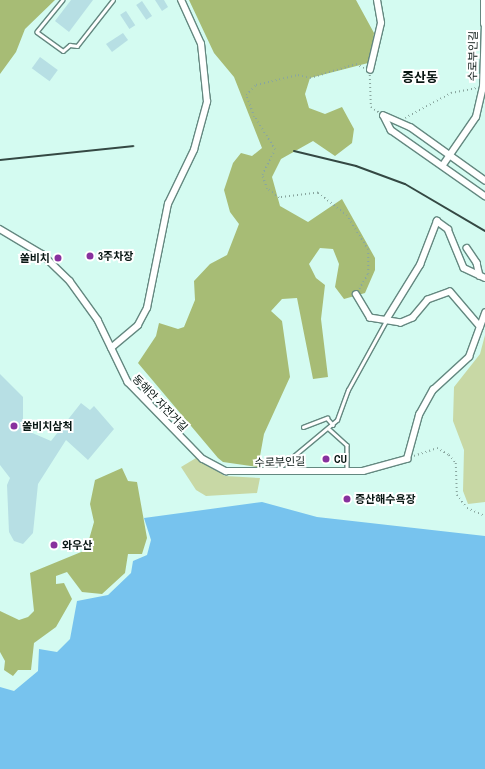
<!DOCTYPE html>
<meta charset="utf-8">
<style>
body{margin:0}
#map{position:relative;width:485px;height:769px;overflow:hidden;background:#d4fbf1;font-family:"Archivo Narrow","Noto Sans KR",sans-serif}
div>[style]{position:absolute}
[style*='--x']{left:calc(var(--x)*1px);top:calc(var(--y)*1px);width:calc(var(--w)*1px);rotate:calc(var(--a)*1deg)}
.green>*{inset:0;background:#c8d8a5}
.forest>*{inset:0;background:#a7bc75}
.water>*{inset:0;background:#77c3ee}
.building>*{inset:0;background:#b7dfe4;transform-origin:0 0}
.path>*{height:1.5px;margin-top:-0.75px;transform-origin:0;background:repeating-linear-gradient(90deg,#89a69f 0 1px,transparent 0 4px)}
.roads{filter:drop-shadow(1px 0 #648880) drop-shadow(-1px 0 #648880) drop-shadow(0 1px #648880) drop-shadow(0 -1px #648880)}
.service>*{height:2.5px;margin:-1.25px;padding:0 1.25px;transform-origin:1.25px;border-radius:1.25px;background:#fff}
.minor>*{height:5.5px;margin:-2.75px;padding:0 2.75px;transform-origin:2.75px;border-radius:2.75px;background:#fff}
.rail>*{height:2px;margin:-1px;padding:0 1px;transform-origin:1px;border-radius:1px;background:#344843}
.dots>*{width:11px;height:11px;translate:-50% -50%;box-sizing:border-box;border:2px solid #fff;border-radius:50%}
span{translate:-50% -50%;white-space:nowrap;text-align:center;line-height:1.15;-webkit-text-stroke:4px #fff;paint-order:stroke}
.street-label{font-size:11px;color:#081613}
.poi-label{font-size:11px;color:#081613;font-weight:700}
.left{translate:0 -50%;text-align:left}
.right{translate:-100% -50%;text-align:right}
.quarter-label{font-size:13px;color:#081613;font-weight:700}
</style>
<div id="map">
<div class="green">
<i style="clip-path:polygon(485px 335px,485px 502px,468px 504px,463px 491px,464px 450px,453px 421px,454px 387px,480px 354px)"></i>
<i style="clip-path:polygon(196px 458px,225px 476px,260px 478px,257px 493px,206px 496px,196px 490px,181px 467px)"></i>
</div>
<div class="forest">
<i style="clip-path:polygon(0 0,55px 0,25px 29px,16px 52px,0 74px)"></i>
<i style="clip-path:polygon(189px 0,356px 0,374px 33px,372px 62px,310px 78px,305px 94px,309px 108px,325px 114px,342px 107px,354px 129px,352px 143px,335px 156px,313px 141px,281px 159px,272px 177px,280px 206px,308px 222px,342px 199px,375px 258px,375px 270px,365px 293px,344px 299px,335px 287px,339px 264px,333px 249px,320px 248px,309px 264px,316px 278px,325px 285px,321px 319px,328px 377px,313px 379px,297px 298px,282px 299px,271px 311px,282px 321px,290px 377px,264px 434px,258px 467px,223px 462px,218px 458px,138px 363px,156px 336px,159px 323px,178px 329px,184px 327px,195px 300px,194px 281px,210px 264px,227px 255px,239px 224px,230px 212px,224px 190px,233px 163px,241px 153px,252px 156px,262px 148px,234px 77px,214px 53px)"></i>
<i style="clip-path:polygon(122px 468px,128px 481px,137px 482px,147px 538px,142px 554px,128px 554px,125px 573px,102px 594px,82px 592px,67px 572px,56px 576px,56px 584px,64px 583px,72px 599px,56px 627px,34px 643px,31px 670px,18px 670px,13px 676px,4px 670px,5px 661px,0 652px,0 611px,19px 620px,28px 617px,34px 611px,30px 573px,86px 550px,94px 522px,90px 504px,95px 480px)"></i>
</div>
<div class="water">
<i style="clip-path:polygon(262px 502px,317px 517px,485px 536px,485px 769px,0 769px,0 687px,14px 691px,38px 671px,39px 649px,57px 652px,70px 639px,77px 601px,108px 595px,131px 573px,133px 561px,147px 555px,151px 540px,144px 518px)"></i>
</div>
<div class="building">
<i style="clip-path:polygon(71px 0,93px 0,69px 32px,55px 21px)"></i>
<i style="clip-path:polygon(155px 0,164px 0,168px 7px,162px 11px)"></i>
<i style="left:142px;top:1px;width:18px;height:7px;rotate:56deg"></i>
<i style="left:126px;top:11px;width:17px;height:7px;rotate:57deg"></i>
<i style="clip-path:polygon(123px 33px,128px 40px,112px 52px,106px 44px)"></i>
<i style="left:40px;top:57px;width:22px;height:14px;rotate:36deg"></i>
<i style="clip-path:polygon(0 374px,23px 397px,23px 429px,51px 441px,81px 403px,90px 410px,94px 406px,114px 429px,88px 460px,66px 440px,38px 484px,33px 533px,23px 544px,14px 541px,9px 532px,7px 485px,10px 478px,0 465px)"></i>
</div>
<div class="path">
<i style="--x:370;--y:75;--w:32;--a:88"></i>
<i style="--x:371;--y:107;--w:11;--a:34"></i>
<i style="--x:405;--y:118;--w:52;--a:-28.5"></i>
<i style="--x:451;--y:93;--w:26;--a:-11"></i>
<i style="--x:359;--y:289;--w:17;--a:-59"></i>
<i style="--x:368;--y:274;--w:24;--a:-90"></i>
<i style="--x:368;--y:250;--w:40;--a:-122"></i>
<i style="--x:347;--y:216;--w:37;--a:-142"></i>
<i style="--x:318;--y:193;--w:39;--a:173"></i>
<i style="--x:279;--y:198;--w:15;--a:-143"></i>
<i style="--x:267;--y:189;--w:15;--a:-110"></i>
<i style="--x:262;--y:175;--w:28;--a:-63"></i>
<i style="--x:275;--y:150;--w:39;--a:-122"></i>
<i style="--x:254;--y:117;--w:23;--a:-110"></i>
<i style="--x:246;--y:95;--w:14;--a:-45"></i>
<i style="--x:256;--y:85;--w:43;--a:-13.4"></i>
<i style="--x:298;--y:75;--w:12;--a:14"></i>
<i style="--x:310;--y:78;--w:48;--a:-16.9"></i>
<i style="--x:356;--y:64;--w:9;--a:27"></i>
<i style="--x:414;--y:456;--w:24;--a:-19"></i>
<i style="--x:437;--y:448;--w:14;--a:30"></i>
<i style="--x:449;--y:455;--w:11;--a:49"></i>
<i style="--x:456;--y:463;--w:32;--a:88"></i>
<i style="--x:457;--y:495;--w:16;--a:52"></i>
<i style="--x:467;--y:508;--w:20;--a:24"></i>
</div>
<div class="roads">
<div class="service">
<i style="--x:63;--y:0;--w:41;--a:129.1"></i>
<i style="--x:37;--y:32;--w:32;--a:36"></i>
<i style="--x:63;--y:51;--w:9;--a:-41"></i>
<i style="--x:70;--y:45;--w:7;--a:8"></i>
<i style="--x:77;--y:46;--w:58;--a:-52"></i>
<i style="--x:303;--y:427;--w:26;--a:-21"></i>
<i style="--x:327;--y:418;--w:9;--a:49"></i>
<i style="--x:328;--y:428;--w:25;--a:42"></i>
<i style="--x:347;--y:445;--w:25;--a:90"></i>
<i style="--x:277;--y:470;--w:78;--a:-39.8"></i>
<i style="--x:337;--y:420;--w:32;--a:-70"></i>
<i style="--x:348;--y:390;--w:79;--a:-61.2"></i>
</div>
<div class="minor">
<i style="--x:484;--y:24;--w:24;--a:-90"></i>
<i style="--x:370;--y:70;--w:48;--a:-76.8"></i>
<i style="--x:381;--y:23;--w:23;--a:-100"></i>
<i style="--x:443;--y:165;--w:58;--a:-55.5"></i>
<i style="--x:476;--y:117;--w:31;--a:-77"></i>
<i style="--x:483;--y:87;--w:64;--a:-88.2"></i>
<i style="--x:485;--y:181;--w:91;--a:-144.4"></i>
<i style="--x:411;--y:128;--w:30;--a:-156"></i>
<i style="--x:384;--y:116;--w:16;--a:63"></i>
<i style="--x:391;--y:130;--w:115;--a:35.1"></i>
<i style="--x:0;--y:229;--w:49;--a:30.8"></i>
<i style="--x:42;--y:254;--w:39;--a:44"></i>
<i style="--x:70;--y:281;--w:48;--a:54.3"></i>
<i style="--x:98;--y:320;--w:69;--a:64.2"></i>
<i style="--x:128;--y:382;--w:107;--a:45.8"></i>
<i style="--x:203;--y:459;--w:26;--a:28"></i>
<i style="--x:226;--y:471;--w:137;--a:0"></i>
<i style="--x:363;--y:471;--w:46;--a:-15.3"></i>
<i style="--x:407;--y:459;--w:46;--a:-74.7"></i>
<i style="--x:419;--y:415;--w:29;--a:-61"></i>
<i style="--x:433;--y:390;--w:49;--a:-42.5"></i>
<i style="--x:469;--y:357;--w:32;--a:-70"></i>
<i style="--x:480;--y:327;--w:46;--a:-130.6"></i>
<i style="--x:450;--y:292;--w:23;--a:160"></i>
<i style="--x:428;--y:300;--w:23;--a:130"></i>
<i style="--x:413;--y:318;--w:13;--a:157"></i>
<i style="--x:401;--y:323;--w:31;--a:-171"></i>
<i style="--x:370;--y:318;--w:27;--a:-121"></i>
<i style="--x:467;--y:248;--w:18;--a:56"></i>
<i style="--x:477;--y:263;--w:13;--a:77"></i>
<i style="--x:386;--y:320;--w:65;--a:-58.3"></i>
<i style="--x:420;--y:265;--w:47;--a:-68.9"></i>
<i style="--x:437;--y:221;--w:14;--a:36"></i>
<i style="--x:448;--y:229;--w:42;--a:67.7"></i>
<i style="--x:464;--y:268;--w:23;--a:25"></i>
<i style="--x:480;--y:327;--w:15;--a:-70"></i>
<i style="--x:111;--y:348;--w:35;--a:-40"></i>
<i style="--x:138;--y:325;--w:19;--a:-62"></i>
<i style="--x:147;--y:308;--w:106;--a:-78.6"></i>
<i style="--x:168;--y:204;--w:60;--a:-64.3"></i>
<i style="--x:194;--y:150;--w:50;--a:-74.8"></i>
<i style="--x:207;--y:102;--w:58;--a:-95.9"></i>
<i style="--x:201;--y:44;--w:48;--a:-114.4"></i>
</div>
</div>
<div class="rail">
<i style="--x:294;--y:151;--w:64;--a:13.6"></i>
<i style="--x:356;--y:166;--w:52;--a:20.2"></i>
<i style="--x:405;--y:184;--w:93;--a:30.4"></i>
<i style="--x:0;--y:160;--w:134;--a:-6"></i>
</div>
<div class="dots">
<i style="left:90px;top:256px;background:#88319e"></i>
<i style="left:58px;top:258px;background:#88319e"></i>
<i style="left:14px;top:426px;background:#88319e"></i>
<i style="left:326px;top:459px;background:#88319e"></i>
<i style="left:347px;top:499px;background:#88319e"></i>
<i style="left:54px;top:545px;background:#88319e"></i>
</div>
<div class="street-label">
<span style="left:473px;top:56px;rotate:-89deg">수로부인길</span>
<span style="left:160px;top:403px;rotate:46deg">동해안 자전거길</span>
<span style="left:280px;top:462px;rotate:-2deg">수로부인길</span>
</div>
<div class="poi-label">
<span class="left" style="left:98px;top:256px">3주차장</span>
<span class="right" style="left:50px;top:258px">쏠비치</span>
<span class="left" style="left:22px;top:426px">쏠비치삼척</span>
<span class="left" style="left:334px;top:459px">CU</span>
<span class="left" style="left:355px;top:499px">증산해수욕장</span>
<span class="left" style="left:62px;top:545px">와우산</span>
</div>
<div class="quarter-label">
<span style="left:420px;top:78px">증산동</span>
</div>
</div>
